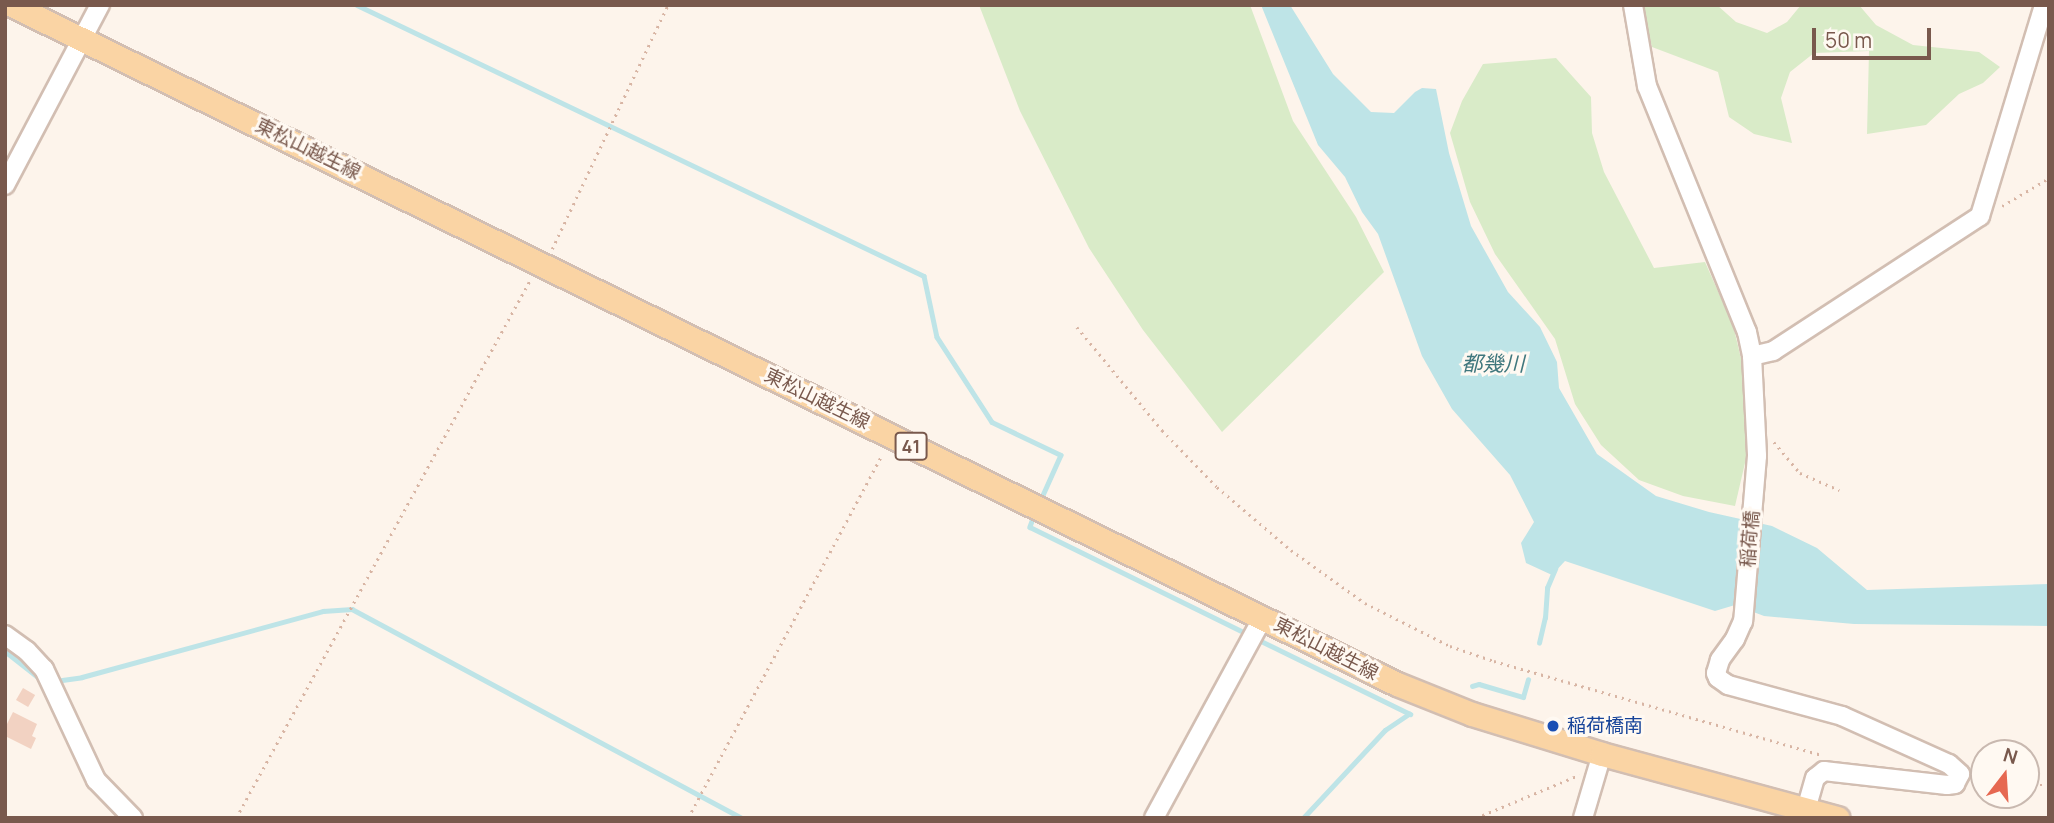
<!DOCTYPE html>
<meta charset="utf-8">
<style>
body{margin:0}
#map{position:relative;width:2054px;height:823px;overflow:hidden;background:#fdf4eb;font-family:Manrope,"Noto Sans JP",sans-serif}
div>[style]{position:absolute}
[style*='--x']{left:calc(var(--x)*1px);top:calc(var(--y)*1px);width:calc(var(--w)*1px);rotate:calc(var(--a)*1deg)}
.green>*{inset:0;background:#d9ebc8}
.water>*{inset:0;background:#bee4e7}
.stream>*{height:4.5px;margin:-2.25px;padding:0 2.25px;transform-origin:2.25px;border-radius:2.25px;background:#bee4e7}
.building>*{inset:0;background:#f2d2c2;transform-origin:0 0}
.path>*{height:2.5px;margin-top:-1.25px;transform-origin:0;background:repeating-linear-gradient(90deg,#d8b5a4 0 2px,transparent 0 7px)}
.roads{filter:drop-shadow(2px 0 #d2beb2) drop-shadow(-2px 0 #d2beb2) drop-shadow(0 2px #d2beb2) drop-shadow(0 -2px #d2beb2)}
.minor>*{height:18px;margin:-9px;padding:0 9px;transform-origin:9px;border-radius:9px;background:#fff}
.major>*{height:23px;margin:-11.5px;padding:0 11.5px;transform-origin:11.5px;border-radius:11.5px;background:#fad4a4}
.dots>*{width:19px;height:19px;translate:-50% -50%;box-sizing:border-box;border:4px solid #fff9f2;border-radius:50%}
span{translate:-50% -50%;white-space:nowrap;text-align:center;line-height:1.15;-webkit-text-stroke:6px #fff9f2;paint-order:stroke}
.shield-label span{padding:2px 5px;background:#fff9f2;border:2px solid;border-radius:5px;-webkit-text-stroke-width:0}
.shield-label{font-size:18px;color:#79594d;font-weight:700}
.street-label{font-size:19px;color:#79594d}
.transit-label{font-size:19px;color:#164399}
.left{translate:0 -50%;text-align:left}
.water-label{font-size:21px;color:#40777d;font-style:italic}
.frame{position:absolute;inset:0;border:7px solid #79594d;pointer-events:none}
.north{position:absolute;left:1970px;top:739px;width:70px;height:70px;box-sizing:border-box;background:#fff9f2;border:2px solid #c9b9b0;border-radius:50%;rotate:17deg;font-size:19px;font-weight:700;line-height:28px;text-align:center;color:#79594d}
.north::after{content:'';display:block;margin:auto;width:24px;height:32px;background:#e66851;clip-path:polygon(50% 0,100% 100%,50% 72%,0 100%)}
.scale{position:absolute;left:1812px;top:28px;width:119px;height:32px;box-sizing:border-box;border:4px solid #79594d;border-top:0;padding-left:9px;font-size:21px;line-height:24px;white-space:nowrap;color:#79594d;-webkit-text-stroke:5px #fff9f2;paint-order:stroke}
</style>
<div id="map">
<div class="green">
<i style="clip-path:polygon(979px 5px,1250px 5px,1293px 121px,1356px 217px,1384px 272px,1222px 432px,1143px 330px,1089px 248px,1020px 111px)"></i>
<i style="clip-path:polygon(1641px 5px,1717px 5px,1736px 22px,1767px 33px,1787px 22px,1801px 5px,1859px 5px,1876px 25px,1913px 45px,1979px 52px,2000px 67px,1983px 83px,1959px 94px,1926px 125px,1867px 134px,1869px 51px,1814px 53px,1790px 72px,1781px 98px,1792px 143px,1754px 134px,1729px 117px,1718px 72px,1652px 47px)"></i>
<i style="clip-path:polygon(1556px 58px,1591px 97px,1592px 133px,1604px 172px,1654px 268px,1705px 262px,1733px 325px,1750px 396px,1748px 450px,1735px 506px,1683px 496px,1639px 480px,1601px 445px,1575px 404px,1555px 339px,1495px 254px,1470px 202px,1450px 133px,1462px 101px,1483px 64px)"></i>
</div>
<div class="water">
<i style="clip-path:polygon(1261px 5px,1290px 5px,1333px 74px,1371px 112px,1394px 113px,1415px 92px,1422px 88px,1436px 89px,1449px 153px,1471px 226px,1508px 292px,1540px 327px,1557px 362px,1559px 388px,1597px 454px,1656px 496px,1709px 512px,1772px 526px,1817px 548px,1867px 590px,2049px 584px,2049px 626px,1854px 624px,1764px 616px,1735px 605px,1715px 611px,1565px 561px,1552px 575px,1526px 563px,1521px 543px,1534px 522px,1510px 475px,1452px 409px,1422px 356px,1378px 234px,1362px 212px,1345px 177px,1318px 145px)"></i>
</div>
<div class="stream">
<i style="--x:357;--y:5;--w:628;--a:25.55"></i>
<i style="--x:924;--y:276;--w:62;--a:78"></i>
<i style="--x:937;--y:337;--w:101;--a:57.1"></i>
<i style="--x:992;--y:422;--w:76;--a:25.6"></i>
<i style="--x:1061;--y:455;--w:51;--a:114.1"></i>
<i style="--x:1035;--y:513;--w:15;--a:110"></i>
<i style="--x:1030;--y:527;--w:242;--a:26.2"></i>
<i style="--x:1255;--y:638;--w:173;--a:26.1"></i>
<i style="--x:1539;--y:643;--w:26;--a:-77"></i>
<i style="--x:1545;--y:618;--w:30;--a:-86"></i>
<i style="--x:1547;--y:588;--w:21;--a:-67"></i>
<i style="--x:5;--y:651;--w:48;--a:38.3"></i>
<i style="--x:55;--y:681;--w:27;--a:-8"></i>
<i style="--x:82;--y:677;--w:250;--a:-15.3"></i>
<i style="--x:323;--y:611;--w:29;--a:-4"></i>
<i style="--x:352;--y:609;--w:442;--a:28.2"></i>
<i style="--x:1472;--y:686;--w:7;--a:-16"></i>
<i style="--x:1479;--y:684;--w:46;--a:16.5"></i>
<i style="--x:1523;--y:697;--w:18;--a:-74"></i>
<i style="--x:1303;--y:818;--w:120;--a:-47"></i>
<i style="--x:1385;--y:730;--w:29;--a:-34"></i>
</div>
<div class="building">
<i style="left:23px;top:688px;width:14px;height:14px;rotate:30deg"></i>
<i style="clip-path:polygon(13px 712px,37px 724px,32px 736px,36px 738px,31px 749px,5px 736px,5px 728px)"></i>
</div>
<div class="path">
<i style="--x:2002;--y:206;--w:55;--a:-30.8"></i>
<i style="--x:552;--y:249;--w:270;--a:-64.6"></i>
<i style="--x:1077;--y:327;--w:134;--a:50.5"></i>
<i style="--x:1162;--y:430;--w:79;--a:46"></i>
<i style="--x:1217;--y:487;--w:97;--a:40.4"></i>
<i style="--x:1291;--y:550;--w:91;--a:35.6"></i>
<i style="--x:1365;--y:603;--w:95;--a:26.8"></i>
<i style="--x:1450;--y:646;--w:46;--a:18.8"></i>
<i style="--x:1494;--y:661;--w:340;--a:16"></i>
<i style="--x:1774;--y:442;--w:40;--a:50"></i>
<i style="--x:1800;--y:473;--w:43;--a:23.6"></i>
<i style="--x:1976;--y:780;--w:8;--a:14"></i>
<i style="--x:2026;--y:785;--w:23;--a:0"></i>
<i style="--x:236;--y:818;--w:613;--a:-61.34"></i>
<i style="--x:688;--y:818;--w:412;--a:-61.9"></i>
<i style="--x:1476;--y:818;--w:112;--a:-22.7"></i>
</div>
<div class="roads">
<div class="minor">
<i style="--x:1633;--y:5;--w:82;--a:80.2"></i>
<i style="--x:1647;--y:86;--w:266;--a:67.9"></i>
<i style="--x:1747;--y:332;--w:25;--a:78"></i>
<i style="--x:1752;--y:356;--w:100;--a:87.1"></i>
<i style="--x:1757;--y:456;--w:166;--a:94.8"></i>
<i style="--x:1743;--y:621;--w:20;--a:114"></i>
<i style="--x:1735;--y:639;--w:26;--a:126"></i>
<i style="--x:1720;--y:660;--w:14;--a:107"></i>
<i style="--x:1716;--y:673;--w:5;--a:68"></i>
<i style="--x:1718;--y:678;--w:12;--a:35"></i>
<i style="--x:1728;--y:685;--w:118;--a:15.2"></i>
<i style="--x:1842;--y:716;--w:117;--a:24.2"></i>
<i style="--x:1949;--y:764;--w:15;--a:42"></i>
<i style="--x:1960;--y:774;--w:11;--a:117"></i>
<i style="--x:1955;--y:784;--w:8;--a:173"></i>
<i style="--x:1947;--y:785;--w:124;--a:-173.5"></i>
<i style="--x:1824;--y:771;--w:11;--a:142"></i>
<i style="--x:1815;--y:778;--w:33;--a:106"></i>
<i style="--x:5;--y:185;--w:204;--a:-62.2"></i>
<i style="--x:1752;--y:356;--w:22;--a:-13"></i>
<i style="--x:1773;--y:351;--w:247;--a:-33.1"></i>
<i style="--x:1980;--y:216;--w:220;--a:-73.1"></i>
<i style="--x:5;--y:635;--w:27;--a:36"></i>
<i style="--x:27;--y:651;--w:25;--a:47"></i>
<i style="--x:44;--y:669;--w:123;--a:64.9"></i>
<i style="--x:96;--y:780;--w:53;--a:45.8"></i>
<i style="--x:1154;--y:818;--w:229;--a:-61.5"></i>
<i style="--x:1583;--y:818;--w:67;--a:-73.5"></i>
</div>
<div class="major">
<i style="--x:12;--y:5;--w:1542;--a:26.12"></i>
<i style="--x:1397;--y:684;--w:81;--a:21.8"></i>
<i style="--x:1472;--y:714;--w:136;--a:17.1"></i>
<i style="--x:1602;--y:754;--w:244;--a:15.2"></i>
</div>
</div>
<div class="dots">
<i style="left:1553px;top:726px;background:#1a4fb4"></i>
</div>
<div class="shield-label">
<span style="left:911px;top:446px">41</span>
</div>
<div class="street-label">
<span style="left:308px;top:149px;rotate:26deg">東松山越生線</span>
<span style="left:817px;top:399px;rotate:26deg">東松山越生線</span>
<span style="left:1750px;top:539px;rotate:-85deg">稲荷橋</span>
<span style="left:1326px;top:649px;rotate:27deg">東松山越生線</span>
</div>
<div class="transit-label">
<span class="left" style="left:1567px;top:726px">稲荷橋南</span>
</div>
<div class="water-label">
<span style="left:1493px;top:363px">都幾川</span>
</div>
<div class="frame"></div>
<div class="north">N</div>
<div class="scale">50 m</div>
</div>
